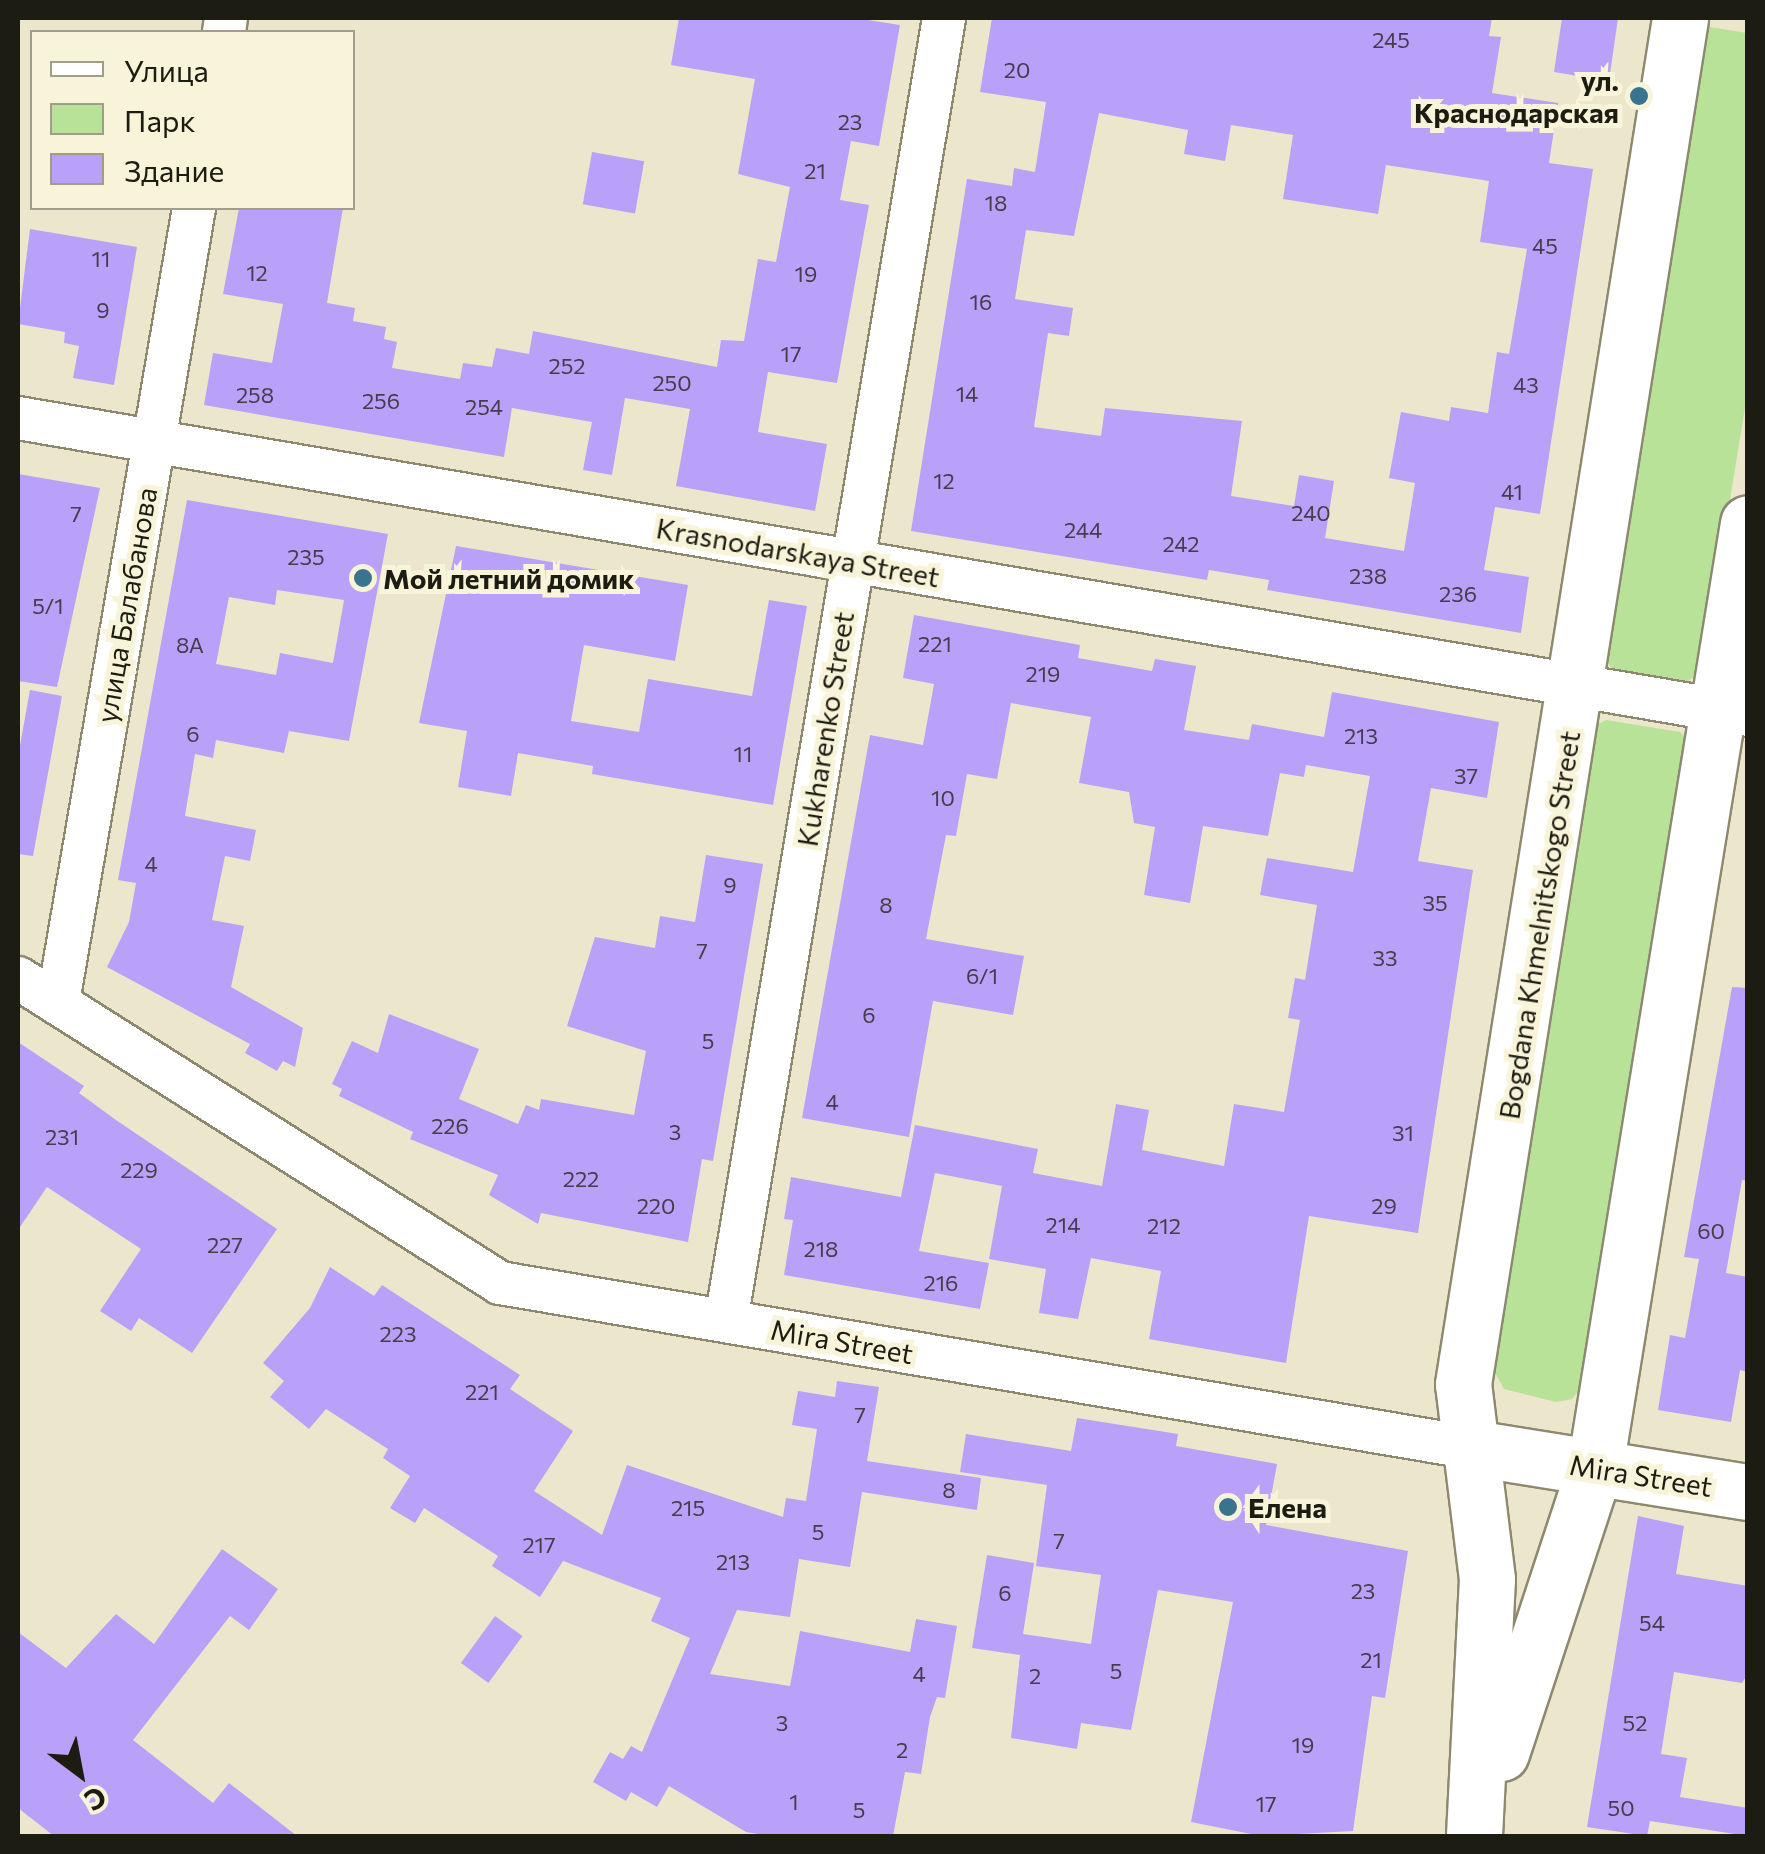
<!DOCTYPE html>
<meta charset="utf-8">
<style>
body{margin:0}
#map{position:relative;width:1765px;height:1854px;overflow:hidden;background:#ebe6cc;font-family:Commissioner,sans-serif}
div>[style]{position:absolute}
[style*='--x']{left:calc(var(--x)*1px);top:calc(var(--y)*1px);width:calc(var(--w)*1px);rotate:calc(var(--a)*1deg)}
.green>*{inset:0;background:#b8e297}
.building>*{inset:0;background:#b9a1fa;transform-origin:0 0}
.roads{filter:drop-shadow(2px 0 #8d8970) drop-shadow(-2px 0 #8d8970) drop-shadow(0 2px #8d8970) drop-shadow(0 -2px #8d8970)}
.street>*{height:42px;margin:-21px;padding:0 21px;transform-origin:21px;border-radius:21px;background:#fff}
.secondary>*{height:55px;margin:-27.5px;padding:0 27.5px;transform-origin:27.5px;border-radius:27.5px;background:#fff}
.dots>*{width:28px;height:28px;translate:-50% -50%;box-sizing:border-box;border:5px solid #f8f4d9;border-radius:50%}
span{translate:-50% -50%;white-space:nowrap;text-align:center;line-height:1.15;-webkit-text-stroke:10px #f8f4d9;paint-order:stroke}
.number-label{font-size:22px;color:#443d4c}
.number-label span{-webkit-text-stroke-width:0}
.poi-label{font-size:28px;color:#1d1c12;font-weight:700}
.right{translate:-100% -50%;text-align:right}
.left{translate:0 -50%;text-align:left}
.street-label{font-size:28px;color:#1d1c12}
.frame{position:absolute;inset:0;border:20px solid #1d1c12;pointer-events:none}
.legend{position:absolute;left:30px;top:30px;width:325px;height:180px;box-sizing:border-box;background:#f8f4d9;border:2px solid #a09e89;margin:0;padding:12px 18px;list-style:none;font-size:30px;color:#1d1c12}
.legend li{display:flex;align-items:center;gap:20px;height:50px}
.legend b{width:50px;border:2px solid #a09e89}
.north{position:absolute;left:30px;top:1724px;width:100px;height:100px;-webkit-text-stroke:8px #f8f4d9;paint-order:stroke;rotate:148deg;font-size:28px;font-weight:700;line-height:40px;text-align:center;color:#1d1c12}
.north::after{content:'';display:block;margin:auto;width:35px;height:45px;background:#1d1c12;clip-path:polygon(50% 0,100% 100%,50% 72%,0 100%)}
</style>
<div id="map">
<div class="green">
<i style="clip-path:polygon(1703px 26px,1747px 33px,1747px 395px,1702px 672px,1683px 684px,1618px 674px,1602px 658px)"></i>
<i style="clip-path:polygon(1606px 720px,1680px 732px,1693px 744px,1582px 1386px,1572px 1399px,1556px 1402px,1504px 1389px,1489px 1362px,1591px 728px)"></i>
</div>
<div class="building">
<i style="clip-path:polygon(679px 18px,855px 18px,900px 25px,879px 146px,851px 141px,840px 200px,869px 205px,837px 383px,768px 372px,758px 432px,827px 444px,815px 511px,676px 486px,690px 409px,625px 398px,612px 475px,583px 470px,592px 422px,512px 408px,504px 457px,204px 405px,213px 353px,272px 363px,283px 304px,223px 294px,239px 208px,343px 208px,327px 303px,355px 308px,353px 321px,386px 327px,384px 339px,397px 342px,392px 368px,460px 379px,463px 363px,492px 367px,496px 348px,529px 354px,533px 331px,717px 367px,721px 340px,744px 341px,758px 259px,776px 262px,790px 187px,738px 174px,755px 79px,671px 65px)"></i>
<i style="clip-path:polygon(evenodd,992px 18px,1492px 18px,1489px 36px,1501px 37px,1492px 93px,1558px 103px,1549px 163px,1593px 169px,1540px 514px,1495px 507px,1484px 570px,1529px 577px,1521px 633px,1267px 590px,1269px 580px,1209px 570px,1207px 580px,911px 531px,967px 179px,1012px 186px,1014px 168px,1035px 172px,1046px 102px,980px 92px,992px 18px,1099px 113px,1188px 130px,1184px 154px,1225px 161px,1231px 125px,1293px 135px,1283px 199px,1378px 214px,1386px 165px,1489px 181px,1480px 242px,1527px 249px,1509px 354px,1497px 352px,1488px 413px,1451px 407px,1449px 421px,1401px 412px,1389px 478px,1415px 483px,1404px 551px,1325px 538px,1334px 481px,1299px 475px,1294px 506px,1231px 496px,1242px 421px,1105px 408px,1101px 436px,1034px 427px,1048px 333px,1069px 336px,1073px 308px,1015px 299px,1026px 230px,1074px 236px,1099px 113px)"></i>
<i style="clip-path:polygon(1562px 18px,1618px 18px,1609px 81px,1554px 72px)"></i>
<i style="left:592px;top:152px;width:53px;height:53px;rotate:10deg"></i>
<i style="clip-path:polygon(30px 229px,137px 247px,114px 385px,73px 378px,79px 346px,64px 343px,65px 332px,18px 324px)"></i>
<i style="clip-path:polygon(18px 474px,100px 488px,57px 687px,18px 681px)"></i>
<i style="clip-path:polygon(evenodd,187px 500px,388px 534px,349px 741px,289px 731px,284px 753px,216px 740px,213px 758px,195px 754px,185px 816px,256px 830px,250px 861px,225px 856px,212px 920px,244px 926px,231px 987px,303px 1028px,295px 1067px,283px 1061px,277px 1071px,245px 1053px,250px 1044px,107px 967px,129px 922px,136px 883px,118px 880px,187px 500px,277px 590px,344px 600px,333px 663px,280px 653px,276px 675px,216px 664px,229px 597px,275px 605px,277px 590px)"></i>
<i style="clip-path:polygon(456px 546px,688px 585px,675px 661px,584px 645px,571px 721px,639px 732px,648px 679px,752px 696px,769px 600px,807px 606px,773px 805px,592px 774px,593px 766px,518px 753px,511px 796px,458px 787px,467px 731px,419px 723px)"></i>
<i style="clip-path:polygon(914px 615px,1080px 645px,1078px 658px,1152px 671px,1155px 659px,1196px 666px,1184px 730px,1249px 740px,1252px 724px,1324px 737px,1332px 692px,1499px 722px,1487px 798px,1431px 788px,1418px 861px,1473px 870px,1418px 1233px,1309px 1216px,1286px 1363px,1149px 1339px,1161px 1271px,1091px 1258px,1078px 1319px,1039px 1313px,1046px 1269px,989px 1259px,1002px 1186px,935px 1173px,919px 1251px,989px 1263px,980px 1309px,784px 1275px,793px 1220px,784px 1219px,791px 1177px,901px 1197px,915px 1125px,1038px 1149px,1033px 1173px,1102px 1186px,1116px 1104px,1149px 1110px,1142px 1150px,1224px 1166px,1234px 1104px,1284px 1112px,1300px 1020px,1288px 1018px,1295px 978px,1305px 980px,1317px 905px,1260px 895px,1267px 858px,1353px 872px,1370px 776px,1306px 765px,1304px 777px,1280px 773px,1268px 836px,1203px 826px,1190px 903px,1144px 895px,1155px 827px,1134px 823px,1129px 792px,1079px 783px,1091px 717px,1011px 703px,997px 779px,967px 774px,956px 836px,946px 835px,926px 939px,1024px 956px,1013px 1015px,933px 1001px,909px 1137px,802px 1118px,870px 735px,923px 745px,934px 684px,903px 678px)"></i>
<i style="clip-path:polygon(30px 690px,62px 696px,33px 856px,18px 854px,18px 757px)"></i>
<i style="clip-path:polygon(706px 855px,763px 864px,713px 1161px,702px 1159px,688px 1242px,541px 1213px,538px 1224px,489px 1195px,498px 1175px,410px 1139px,413px 1132px,339px 1096px,342px 1089px,332px 1084px,352px 1041px,378px 1053px,389px 1014px,479px 1049px,459px 1099px,518px 1124px,526px 1105px,539px 1110px,541px 1099px,634px 1115px,646px 1051px,567px 1026px,595px 937px,655px 948px,660px 916px,695px 922px)"></i>
<i style="clip-path:polygon(1732px 987px,1748px 988px,1748px 1181px,1742px 1180px,1726px 1273px,1748px 1277px,1748px 1372px,1740px 1370px,1731px 1422px,1658px 1410px,1670px 1335px,1685px 1338px,1699px 1259px,1684px 1257px)"></i>
<i style="clip-path:polygon(18px 1042px,84px 1086px,79px 1093px,116px 1120px,277px 1229px,192px 1353px,139px 1318px,131px 1331px,100px 1311px,141px 1249px,47px 1187px,18px 1230px)"></i>
<i style="clip-path:polygon(330px 1267px,374px 1296px,382px 1285px,520px 1375px,510px 1389px,573px 1431px,534px 1491px,602px 1535px,627px 1465px,783px 1517px,786px 1498px,806px 1501px,817px 1429px,792px 1425px,798px 1391px,835px 1397px,837px 1381px,879px 1387px,867px 1461px,981px 1478px,977px 1510px,862px 1492px,850px 1567px,799px 1559px,790px 1617px,737px 1610px,710px 1674px,790px 1686px,800px 1631px,910px 1652px,916px 1619px,957px 1626px,945px 1698px,937px 1697px,930px 1717px,921px 1774px,905px 1772px,893px 1836px,770px 1836px,746px 1832px,669px 1786px,657px 1807px,631px 1792px,626px 1801px,593px 1782px,610px 1752px,623px 1759px,631px 1746px,642px 1752px,690px 1638px,651px 1621px,661px 1598px,563px 1561px,540px 1597px,492px 1566px,498px 1556px,424px 1508px,415px 1523px,390px 1508px,410px 1476px,383px 1458px,388px 1449px,326px 1409px,309px 1429px,270px 1397px,284px 1381px,263px 1363px,310px 1308px)"></i>
<i style="clip-path:polygon(1077px 1418px,1178px 1434px,1176px 1446px,1277px 1464px,1266px 1525px,1408px 1551px,1385px 1698px,1372px 1696px,1353px 1831px,1261px 1836px,1191px 1822px,1233px 1602px,1158px 1590px,1131px 1730px,1081px 1723px,1077px 1749px,1011px 1738px,1020px 1655px,972px 1648px,987px 1555px,1034px 1563px,1023px 1634px,1091px 1644px,1101px 1575px,1036px 1566px,1047px 1485px,960px 1472px,966px 1434px,1071px 1451px)"></i>
<i style="clip-path:polygon(1638px 1516px,1684px 1526px,1676px 1574px,1748px 1586px,1748px 1673px,1742px 1683px,1674px 1672px,1661px 1754px,1687px 1758px,1680px 1797px,1748px 1808px,1748px 1836px,1650px 1821px,1647px 1836px,1587px 1827px)"></i>
<i style="clip-path:polygon(222px 1549px,278px 1589px,249px 1630px,230px 1616px,133px 1740px,213px 1803px,229px 1783px,297px 1836px,54px 1836px,18px 1808px,18px 1632px,66px 1668px,116px 1614px,154px 1644px)"></i>
<i style="left:495px;top:1616px;width:34px;height:58px;rotate:36deg"></i>
</div>
<div class="roads">
<div class="street">
<i style="--x:224;--y:32;--w:14;--a:-82"></i>
<i style="--x:18;--y:418;--w:1755;--a:9.74"></i>
<i style="--x:18;--y:978;--w:570;--a:32.32"></i>
<i style="--x:500;--y:1283;--w:987;--a:9.62"></i>
<i style="--x:58;--y:1002;--w:806;--a:-80.28"></i>
<i style="--x:726;--y:1321;--w:1321;--a:-80.5"></i>
</div>
<div class="secondary">
<i style="--x:1473;--y:1448;--w:278;--a:9.1"></i>
<i style="--x:1501;--y:1753;--w:301;--a:-71.8"></i>
<i style="--x:1595;--y:1467;--w:956;--a:-80.79"></i>
<i style="--x:1474;--y:1835;--w:256;--a:-87.1"></i>
<i style="--x:1487;--y:1579;--w:196;--a:-97"></i>
<i style="--x:1463;--y:1384;--w:1383;--a:-80.97"></i>
</div>
</div>
<div class="dots">
<i style="left:1639px;top:96px;background:#3a738d"></i>
<i style="left:363px;top:578px;background:#3a738d"></i>
<i style="left:1228px;top:1507px;background:#3a738d"></i>
</div>
<div class="number-label">
<span style="left:1391px;top:40px">245</span>
<span style="left:1017px;top:70px">20</span>
<span style="left:850px;top:122px">23</span>
<span style="left:815px;top:171px">21</span>
<span style="left:996px;top:203px">18</span>
<span style="left:1545px;top:246px">45</span>
<span style="left:101px;top:259px">11</span>
<span style="left:257px;top:273px">12</span>
<span style="left:806px;top:274px">19</span>
<span style="left:981px;top:302px">16</span>
<span style="left:103px;top:310px">9</span>
<span style="left:791px;top:354px">17</span>
<span style="left:567px;top:366px">252</span>
<span style="left:672px;top:383px">250</span>
<span style="left:1526px;top:385px">43</span>
<span style="left:967px;top:394px">14</span>
<span style="left:255px;top:395px">258</span>
<span style="left:381px;top:401px">256</span>
<span style="left:484px;top:407px">254</span>
<span style="left:944px;top:481px">12</span>
<span style="left:1512px;top:492px">41</span>
<span style="left:1311px;top:513px">240</span>
<span style="left:76px;top:514px">7</span>
<span style="left:1083px;top:530px">244</span>
<span style="left:1181px;top:544px">242</span>
<span style="left:306px;top:557px">235</span>
<span style="left:1368px;top:576px">238</span>
<span style="left:1458px;top:594px">236</span>
<span style="left:48px;top:606px">5/1</span>
<span style="left:935px;top:644px">221</span>
<span style="left:190px;top:645px">8А</span>
<span style="left:1043px;top:674px">219</span>
<span style="left:193px;top:734px">6</span>
<span style="left:1361px;top:736px">213</span>
<span style="left:743px;top:754px">11</span>
<span style="left:1466px;top:776px">37</span>
<span style="left:943px;top:798px">10</span>
<span style="left:151px;top:864px">4</span>
<span style="left:730px;top:885px">9</span>
<span style="left:1435px;top:903px">35</span>
<span style="left:886px;top:905px">8</span>
<span style="left:702px;top:951px">7</span>
<span style="left:1385px;top:958px">33</span>
<span style="left:982px;top:976px">6/1</span>
<span style="left:869px;top:1015px">6</span>
<span style="left:708px;top:1041px">5</span>
<span style="left:832px;top:1102px">4</span>
<span style="left:450px;top:1126px">226</span>
<span style="left:675px;top:1132px">3</span>
<span style="left:1403px;top:1133px">31</span>
<span style="left:62px;top:1137px">231</span>
<span style="left:139px;top:1170px">229</span>
<span style="left:581px;top:1179px">222</span>
<span style="left:656px;top:1206px">220</span>
<span style="left:1384px;top:1206px">29</span>
<span style="left:1063px;top:1225px">214</span>
<span style="left:1164px;top:1226px">212</span>
<span style="left:1711px;top:1231px">60</span>
<span style="left:225px;top:1245px">227</span>
<span style="left:821px;top:1249px">218</span>
<span style="left:941px;top:1283px">216</span>
<span style="left:398px;top:1334px">223</span>
<span style="left:482px;top:1392px">221</span>
<span style="left:860px;top:1415px">7</span>
<span style="left:949px;top:1490px">8</span>
<span style="left:688px;top:1508px">215</span>
<span style="left:818px;top:1532px">5</span>
<span style="left:1059px;top:1541px">7</span>
<span style="left:539px;top:1545px">217</span>
<span style="left:733px;top:1562px">213</span>
<span style="left:1363px;top:1591px">23</span>
<span style="left:1005px;top:1593px">6</span>
<span style="left:1652px;top:1623px">54</span>
<span style="left:1371px;top:1660px">21</span>
<span style="left:1116px;top:1671px">5</span>
<span style="left:919px;top:1674px">4</span>
<span style="left:1035px;top:1676px">2</span>
<span style="left:782px;top:1723px">3</span>
<span style="left:1635px;top:1723px">52</span>
<span style="left:1303px;top:1745px">19</span>
<span style="left:902px;top:1750px">2</span>
<span style="left:794px;top:1802px">1</span>
<span style="left:1266px;top:1804px">17</span>
<span style="left:1621px;top:1808px">50</span>
<span style="left:859px;top:1810px">5</span>
</div>
<div class="poi-label">
<span class="right" style="left:1619px;top:96px">ул.<br>Краснодарская</span>
<span class="left" style="left:383px;top:578px">Мой летний домик</span>
<span class="left" style="left:1248px;top:1507px">Елена</span>
</div>
<div class="street-label">
<span style="left:798px;top:552px;rotate:10deg">Krasnodarskaya Street</span>
<span style="left:126px;top:605px;rotate:-80deg">улица Балабанова</span>
<span style="left:825px;top:729px;rotate:-81deg">Kukharenko Street</span>
<span style="left:1539px;top:925px;rotate:-81deg">Bogdana Khmelnitskogo Street</span>
<span style="left:842px;top:1341px;rotate:10deg">Mira Street</span>
<span style="left:1641px;top:1475px;rotate:9deg">Mira Street</span>
</div>
<div class="frame"></div>
<ul class="legend">
<li><b style="height:12px;background:#fff"></b>Улица</li>
<li><b style="height:28px;background:#b8e297"></b>Парк</li>
<li><b style="height:28px;background:#b9a1fa"></b>Здание</li>
</ul>
<div class="north">С</div>
</div>
